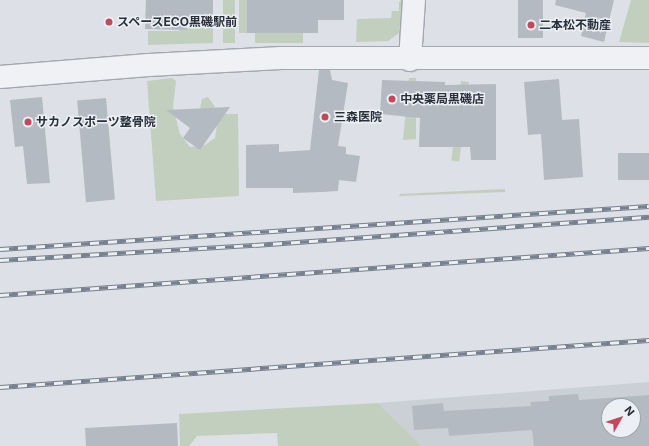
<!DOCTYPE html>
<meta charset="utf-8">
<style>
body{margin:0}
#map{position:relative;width:649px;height:446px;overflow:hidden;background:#dde0e6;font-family:Inter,"Noto Sans JP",sans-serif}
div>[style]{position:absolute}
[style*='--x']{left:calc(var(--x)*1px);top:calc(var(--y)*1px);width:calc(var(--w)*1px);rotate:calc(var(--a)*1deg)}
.built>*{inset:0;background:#cbd0d7}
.green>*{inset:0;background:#c3cfbe;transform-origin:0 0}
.building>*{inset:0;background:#b4bac2;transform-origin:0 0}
.roads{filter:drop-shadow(1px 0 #a3a7af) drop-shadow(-1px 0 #a3a7af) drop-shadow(0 1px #a3a7af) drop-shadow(0 -1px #a3a7af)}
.minor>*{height:22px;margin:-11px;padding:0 11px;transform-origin:11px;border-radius:11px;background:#eff1f5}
.rail>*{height:4.5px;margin-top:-2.25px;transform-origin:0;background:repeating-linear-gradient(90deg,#eceff4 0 9px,#77808e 0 18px);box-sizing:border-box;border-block:1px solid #77808e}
.dots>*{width:11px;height:11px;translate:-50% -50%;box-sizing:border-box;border:2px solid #eceff4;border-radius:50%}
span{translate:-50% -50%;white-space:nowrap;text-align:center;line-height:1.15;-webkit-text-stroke:3px #eceff4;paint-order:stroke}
.poi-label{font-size:12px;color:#272f3b;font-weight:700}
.left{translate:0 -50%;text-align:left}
.north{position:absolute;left:601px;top:398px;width:40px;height:40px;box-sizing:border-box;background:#eceff4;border:1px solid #9da2aa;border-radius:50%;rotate:51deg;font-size:11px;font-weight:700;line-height:16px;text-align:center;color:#272f3b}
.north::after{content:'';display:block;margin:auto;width:14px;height:18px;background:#c5475b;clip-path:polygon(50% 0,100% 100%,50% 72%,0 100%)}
</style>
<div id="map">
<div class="built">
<i style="clip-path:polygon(evenodd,649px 382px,649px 446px,422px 446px,378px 403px,649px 382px,609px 406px,633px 406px,633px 430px,609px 430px,609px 406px)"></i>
</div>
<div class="green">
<i style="left:223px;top:0;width:12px;height:43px"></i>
<i style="left:239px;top:0;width:8px;height:33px"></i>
<i style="clip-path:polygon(401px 0,404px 0,402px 31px,388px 41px,356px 42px,357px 19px,391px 18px,392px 11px,399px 11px,399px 2px)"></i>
<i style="clip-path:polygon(631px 0,649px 0,649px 43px,619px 42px)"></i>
<i style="clip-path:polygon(295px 1px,303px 14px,303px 43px,255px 43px,255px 33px,295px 33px)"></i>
<i style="clip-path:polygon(213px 21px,213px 43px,148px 45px,148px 31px,179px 31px,184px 22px)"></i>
<i style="clip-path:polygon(172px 78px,176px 81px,173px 107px,180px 134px,190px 147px,205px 145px,215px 138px,217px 125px,210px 113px,200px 108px,202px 99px,208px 97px,215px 107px,216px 114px,238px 114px,239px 196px,156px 201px,147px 81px)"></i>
<i style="clip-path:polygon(409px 78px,416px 78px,416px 139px,403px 140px)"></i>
<i style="left:461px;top:81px;width:8px;height:80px;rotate:7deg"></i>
<i style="clip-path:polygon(505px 189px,505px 192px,399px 196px,400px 194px)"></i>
<i style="clip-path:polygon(378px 403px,422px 446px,278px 446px,277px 433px,197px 436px,189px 446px,180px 446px,179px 414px)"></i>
</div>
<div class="building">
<i style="clip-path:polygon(146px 0,213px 0,213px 20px,179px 19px,187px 30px,145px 29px)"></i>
<i style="clip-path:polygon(247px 0,344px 0,344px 20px,318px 20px,318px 33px,247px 33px)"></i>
<i style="left:518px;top:0;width:25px;height:38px"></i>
<i style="clip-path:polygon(556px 0,614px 0,604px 42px,581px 36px,586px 13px,555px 5px)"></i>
<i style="clip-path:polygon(319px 70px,330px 70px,332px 80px,348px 83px,338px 146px,346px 147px,346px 154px,360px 156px,356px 182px,339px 180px,338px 191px,322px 192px,293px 193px,293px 188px,246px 188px,246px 145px,279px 144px,279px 152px,310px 150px)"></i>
<i style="clip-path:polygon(559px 79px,562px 120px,579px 119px,583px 177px,544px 180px,541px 134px,528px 135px,524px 82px)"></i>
<i style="clip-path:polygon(382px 80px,445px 82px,445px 85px,496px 84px,496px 160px,471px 160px,470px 147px,419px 147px,420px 118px,380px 114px)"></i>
<i style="clip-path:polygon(42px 97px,50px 183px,27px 184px,23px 146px,15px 147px,10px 100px)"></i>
<i style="left:106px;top:98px;width:102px;height:29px;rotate:85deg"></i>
<i style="clip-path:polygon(230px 107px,200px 150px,183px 138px,190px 128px,166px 110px)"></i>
<i style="left:649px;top:153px;width:27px;height:31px;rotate:90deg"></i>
<i style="clip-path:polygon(evenodd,578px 394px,579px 400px,649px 395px,649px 446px,534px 446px,532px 430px,449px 436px,448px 428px,414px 430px,412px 406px,443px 403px,444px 411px,531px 406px,530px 402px,549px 401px,549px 396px,578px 394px,609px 406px,633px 406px,633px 430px,609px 430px,609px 406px)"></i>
<i style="clip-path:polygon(177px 423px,178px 446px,86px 446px,85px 428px)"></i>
</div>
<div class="roads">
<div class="minor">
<i style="--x:410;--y:60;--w:60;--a:-86.2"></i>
<i style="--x:0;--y:77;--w:149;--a:-4.6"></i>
<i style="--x:149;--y:65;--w:132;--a:-3"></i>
<i style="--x:281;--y:58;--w:368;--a:0"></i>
</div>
</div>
<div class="rail">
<i style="--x:0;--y:249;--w:650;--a:-3.79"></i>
<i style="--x:0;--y:260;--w:255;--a:-3.4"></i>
<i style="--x:255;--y:245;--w:395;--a:-4.1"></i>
<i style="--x:0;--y:295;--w:651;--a:-4.14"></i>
<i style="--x:0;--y:387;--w:651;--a:-4.14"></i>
</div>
<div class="dots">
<i style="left:109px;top:22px;background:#c5475b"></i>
<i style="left:531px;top:25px;background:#c5475b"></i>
<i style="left:392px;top:99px;background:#c5475b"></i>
<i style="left:325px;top:117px;background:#c5475b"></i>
<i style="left:28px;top:122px;background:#c5475b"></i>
</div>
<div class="poi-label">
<span class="left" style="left:117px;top:22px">スペースECO黒磯駅前</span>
<span class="left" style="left:539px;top:25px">二本松不動産</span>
<span class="left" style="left:400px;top:99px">中央薬局黒磯店</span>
<span class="left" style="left:334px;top:117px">三森医院</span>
<span class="left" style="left:36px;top:122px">サカノスポーツ整骨院</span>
</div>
<div class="north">N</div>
</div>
